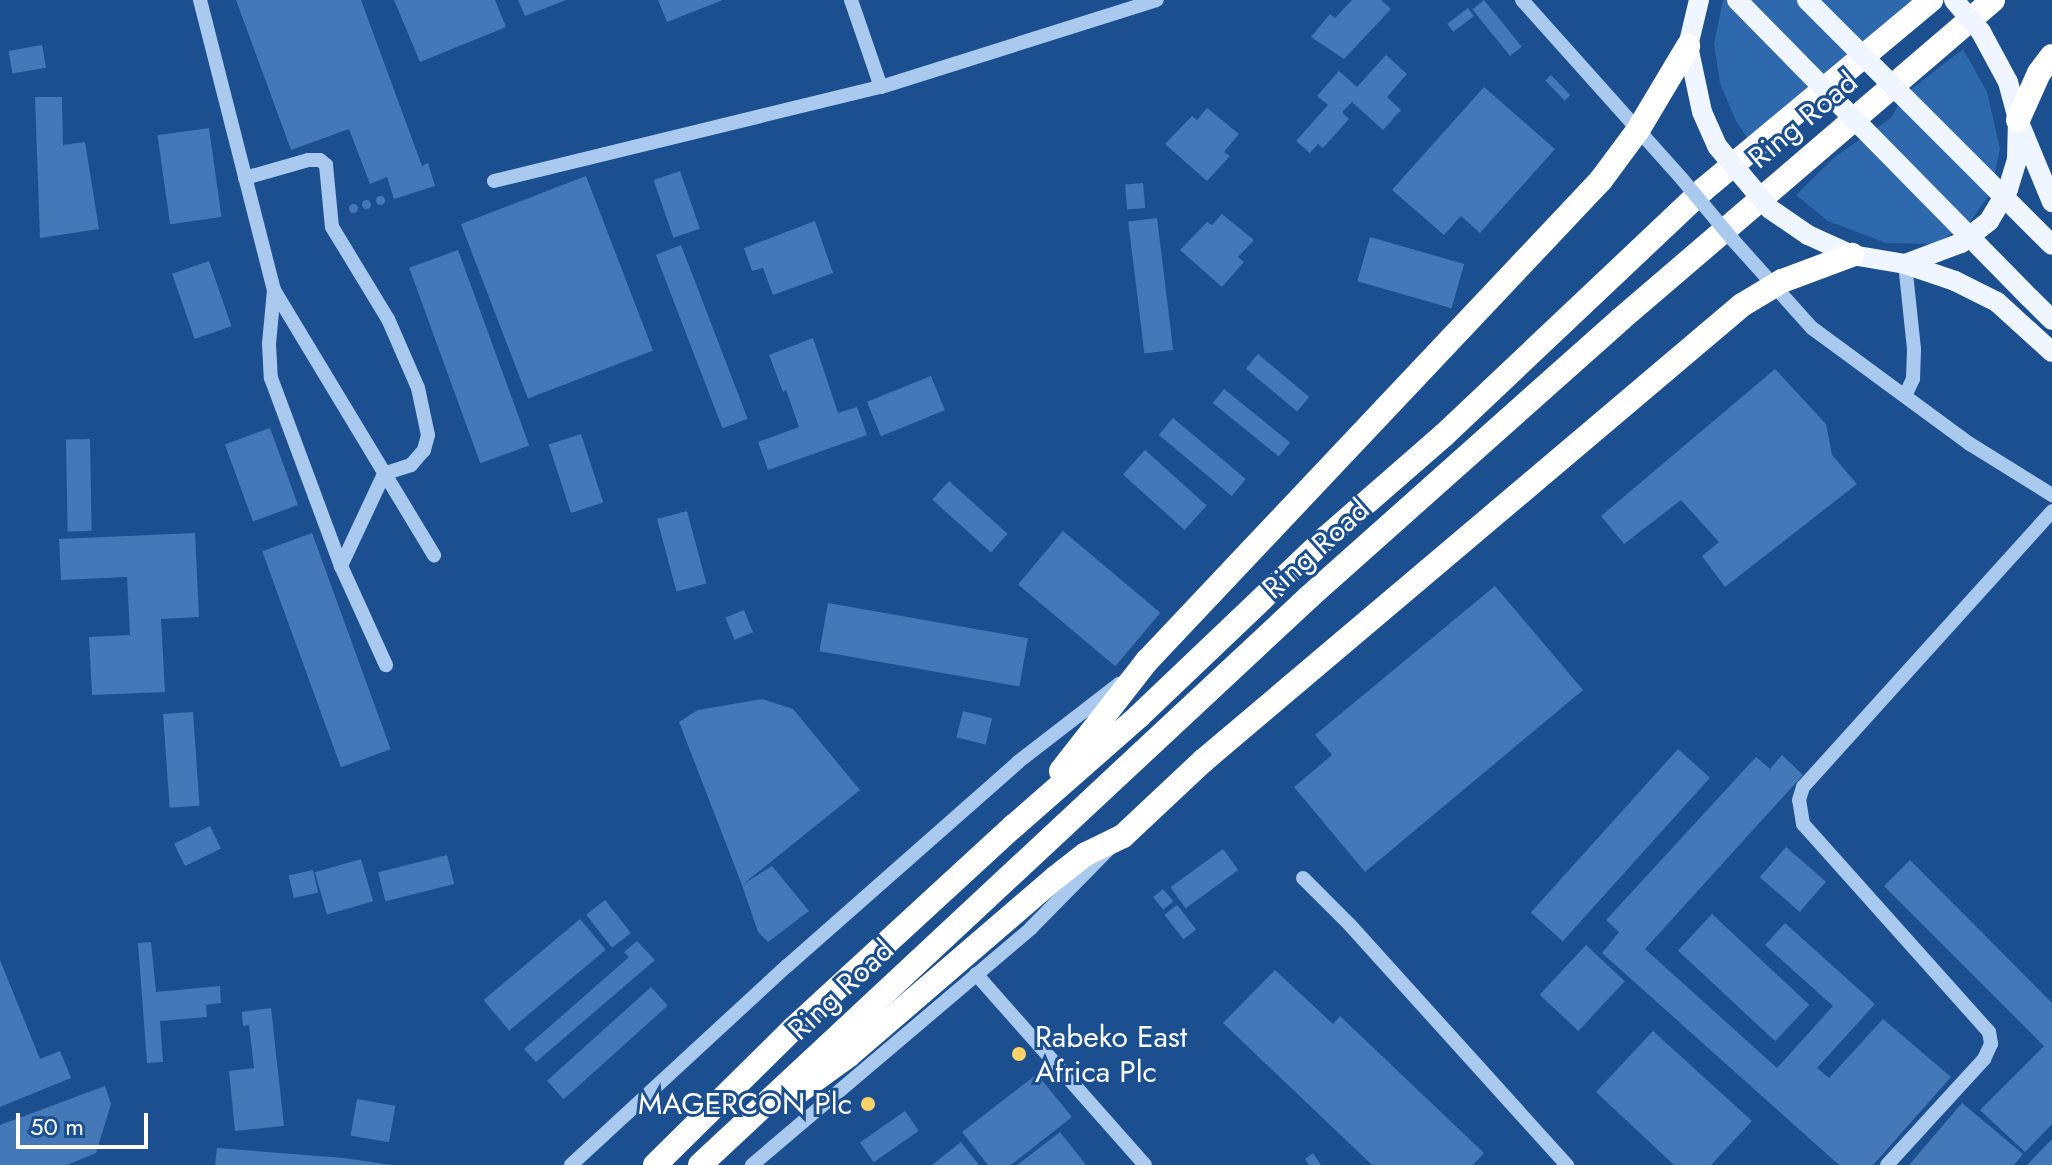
<!DOCTYPE html>
<style>
body{margin:0}
#map{position:relative;width:2052px;height:1165px;overflow:hidden;background:#1b4f8f;font-family:Jost,sans-serif}
div>[style]{position:absolute}
[style*='--x']{left:calc(var(--x)*1px);top:calc(var(--y)*1px);width:calc(var(--w)*1px);rotate:calc(var(--a)*1deg)}
.green>*{inset:0;background:#2e69ad}
.building>*{inset:0;background:#4478b7;transform-origin:0 0}
.round{border-radius:50%}
.minor>*{height:14px;margin:-7px;padding:0 7px;transform-origin:7px;border-radius:7px;background:#a9c9ee}
.major>*{height:20px;margin:-10px;padding:0 10px;transform-origin:10px;border-radius:10px;background:#f0f6ff}
.highway>*{height:24px;margin:-12px;padding:0 12px;transform-origin:12px;border-radius:12px;background:#fff}
.minor-bridge>*{height:14px;margin:-7px;padding:0 7px;transform-origin:7px;border-radius:7px;background:#a9c9ee}
.major-bridge>*{height:20px;margin:-10px;padding:0 10px;transform-origin:10px;border-radius:10px;background:#f0f6ff}
.dots>*{width:22px;height:22px;translate:-50% -50%;box-sizing:border-box;border:4px solid #1b4f8f;border-radius:50%}
span{translate:-50% -50%;white-space:nowrap;text-align:center;line-height:1.15;-webkit-text-stroke:6px #1b4f8f;paint-order:stroke}
.street-label{font-size:30px;color:#fff}
.poi-label{font-size:30px;color:#fff}
.left{translate:0 -50%;text-align:left}
.right{translate:-100% -50%;text-align:right}
.scale{position:absolute;left:16px;top:1113px;width:132px;height:36px;box-sizing:border-box;border:4px solid #fff;border-top:0;padding-left:10px;font-size:24px;line-height:28px;white-space:nowrap;color:#fff;-webkit-text-stroke:6px #1b4f8f;paint-order:stroke}
</style>
<div id="map">
<div class="green">
<i style="clip-path:polygon(1723px 0,1915px 0,1752px 145px,1735px 119px,1720px 83px,1714px 44px)"></i>
<i style="clip-path:polygon(1963px 49px,1987px 92px,2000px 149px,1990px 194px,1969px 223px,1934px 244px,1886px 243px,1828px 221px,1796px 195px,1836px 156px,1891px 118px,1904px 95px)"></i>
</div>
<div class="building">
<i style="clip-path:polygon(236px 0,361px 0,422px 166px,428px 163px,435px 186px,394px 199px,387px 177px,370px 184px,349px 129px,291px 150px)"></i>
<i style="clip-path:polygon(394px 0,495px 0,506px 27px,420px 62px)"></i>
<i style="clip-path:polygon(518px 0,566px 0,525px 16px)"></i>
<i style="clip-path:polygon(658px 0,723px 0,667px 22px)"></i>
<i style="clip-path:polygon(1352px 0,1381px 0,1391px 9px,1344px 59px,1311px 37px,1330px 14px,1335px 18px)"></i>
<i style="left:1484px;top:0;width:60px;height:15px;rotate:51deg"></i>
<i style="left:1468px;top:8px;width:10px;height:26px;rotate:53deg"></i>
<i style="left:42px;top:45px;width:23px;height:34px;rotate:80deg"></i>
<i style="clip-path:polygon(1386px 55px,1407px 74px,1387px 97px,1401px 110px,1383px 130px,1352px 102px,1342px 112px,1349px 119px,1323px 148px,1318px 144px,1310px 153px,1296px 141px,1328px 105px,1317px 96px,1339px 71px,1357px 87px)"></i>
<i style="left:1551px;top:75px;width:28px;height:8px;rotate:46deg"></i>
<i style="clip-path:polygon(1484px 87px,1555px 149px,1480px 233px,1461px 216px,1444px 235px,1392px 190px)"></i>
<i style="clip-path:polygon(35px 97px,62px 97px,63px 145px,85px 142px,99px 229px,40px 238px)"></i>
<i style="clip-path:polygon(1207px 108px,1239px 134px,1224px 152px,1230px 156px,1207px 181px,1165px 144px,1192px 116px,1197px 120px)"></i>
<i style="left:209px;top:128px;width:90px;height:52px;rotate:82deg"></i>
<i style="left:680px;top:171px;width:61px;height:28px;rotate:71deg"></i>
<i style="left:586px;top:176px;width:187px;height:134px;rotate:69deg"></i>
<i style="left:1143px;top:183px;width:25px;height:18px;rotate:85deg"></i>
<i class="round" style="left:375.5px;top:195.5px;width:9px;height:9px"></i>
<i class="round" style="left:361.5px;top:199.5px;width:9px;height:9px"></i>
<i class="round" style="left:348.5px;top:203.5px;width:9px;height:9px"></i>
<i style="clip-path:polygon(1222px 214px,1254px 240px,1238px 257px,1244px 262px,1222px 287px,1180px 250px,1207px 222px,1212px 225px)"></i>
<i style="left:1157px;top:218px;width:133px;height:29px;rotate:83deg"></i>
<i style="clip-path:polygon(815px 221px,833px 273px,773px 295px,763px 268px,752px 271px,744px 248px)"></i>
<i style="left:1370px;top:237px;width:98px;height:46px;rotate:16deg"></i>
<i style="left:681px;top:245px;width:186px;height:27px;rotate:69deg"></i>
<i style="left:458px;top:250px;width:208px;height:52px;rotate:70deg"></i>
<i style="left:209px;top:261px;width:69px;height:39px;rotate:71deg"></i>
<i style="clip-path:polygon(813px 338px,838px 413px,857px 407px,867px 435px,768px 470px,758px 442px,799px 427px,786px 390px,783px 392px,769px 355px)"></i>
<i style="left:1258px;top:354px;width:67px;height:19px;rotate:40deg"></i>
<i style="clip-path:polygon(1775px 369px,1826px 424px,1832px 455px,1857px 484px,1725px 587px,1702px 556px,1719px 542px,1681px 500px,1624px 544px,1601px 516px)"></i>
<i style="left:931px;top:376px;width:37px;height:69px;rotate:68deg"></i>
<i style="left:1224px;top:389px;width:85px;height:18px;rotate:39deg"></i>
<i style="left:1173px;top:418px;width:95px;height:22px;rotate:40deg"></i>
<i style="left:270px;top:428px;width:82px;height:48px;rotate:70deg"></i>
<i style="left:581px;top:434px;width:72px;height:34px;rotate:72deg"></i>
<i style="left:90px;top:439px;width:92px;height:24px;rotate:89deg"></i>
<i style="left:1145px;top:450px;width:83px;height:33px;rotate:42deg"></i>
<i style="left:949px;top:481px;width:79px;height:25px;rotate:42deg"></i>
<i style="left:687px;top:511px;width:75px;height:31px;rotate:75deg"></i>
<i style="left:1063px;top:531px;width:127px;height:70px;rotate:40deg"></i>
<i style="clip-path:polygon(195px 533px,199px 617px,161px 619px,165px 692px,92px 695px,89px 637px,130px 635px,127px 577px,61px 580px,59px 539px)"></i>
<i style="left:312px;top:533px;width:230px;height:53px;rotate:70deg"></i>
<i style="clip-path:polygon(1495px 586px,1583px 690px,1365px 872px,1294px 787px,1332px 755px,1315px 735px)"></i>
<i style="left:828px;top:603px;width:203px;height:49px;rotate:10deg"></i>
<i style="left:744px;top:610px;width:24px;height:20px;rotate:68deg"></i>
<i style="clip-path:polygon(762px 699px,793px 709px,860px 790px,742px 885px,679px 722px,698px 710px)"></i>
<i style="left:963px;top:711px;width:30px;height:27px;rotate:14deg"></i>
<i style="left:193px;top:712px;width:94px;height:30px;rotate:86deg"></i>
<i style="left:1678px;top:749px;width:43px;height:220px;rotate:42deg"></i>
<i style="clip-path:polygon(1782px 755px,1803px 775px,1645px 949px,1777px 1068px,1833px 1006px,1765px 945px,1785px 923px,1875px 1004px,1817px 1068px,1829px 1078px,1883px 1019px,1951px 1077px,1873px 1165px,1839px 1165px,1602px 953px,1619px 932px,1606px 920px,1756px 757px,1770px 769px)"></i>
<i style="left:210px;top:826px;width:25px;height:40px;rotate:64deg"></i>
<i style="left:1786px;top:847px;width:53px;height:40px;rotate:41deg"></i>
<i style="left:1223px;top:849px;width:26px;height:65px;rotate:54deg"></i>
<i style="left:447px;top:855px;width:30px;height:71px;rotate:76deg"></i>
<i style="left:361px;top:859px;width:44px;height:48px;rotate:74deg"></i>
<i style="clip-path:polygon(1910px 860px,2052px 1003px,2052px 1124px,2025px 1152px,1980px 1110px,2044px 1046px,1884px 886px)"></i>
<i style="clip-path:polygon(772px 866px,809px 911px,768px 942px,758px 932px,742px 885px)"></i>
<i style="left:313px;top:870px;width:23px;height:25px;rotate:77deg"></i>
<i style="left:1163px;top:889px;width:16px;height:13px;rotate:50deg"></i>
<i style="left:605px;top:900px;width:42px;height:24px;rotate:52deg"></i>
<i style="left:1177px;top:905px;width:31px;height:16px;rotate:52deg"></i>
<i style="left:1712px;top:914px;width:133px;height:50px;rotate:43deg"></i>
<i style="left:580px;top:919px;width:40px;height:126px;rotate:50deg"></i>
<i style="clip-path:polygon(637px 941px,655px 960px,536px 1062px,524px 1049px,629px 957px,624px 952px)"></i>
<i style="clip-path:polygon(151px 942px,156px 992px,220px 986px,221px 1003px,206px 1005px,207px 1017px,160px 1021px,163px 1062px,147px 1063px,138px 943px)"></i>
<i style="left:1586px;top:945px;width:53px;height:68px;rotate:43deg"></i>
<i style="clip-path:polygon(0 960px,40px 1059px,60px 1051px,71px 1078px,0 1107px)"></i>
<i style="clip-path:polygon(1275px 970px,1333px 1024px,1340px 1016px,1484px 1153px,1473px 1165px,1372px 1165px,1223px 1023px)"></i>
<i style="left:651px;top:987px;width:25px;height:140px;rotate:48deg"></i>
<i style="clip-path:polygon(271px 1008px,284px 1126px,235px 1131px,229px 1071px,254px 1068px,249px 1025px,243px 1026px,242px 1012px)"></i>
<i style="clip-path:polygon(1653px 1031px,1752px 1121px,1711px 1165px,1674px 1165px,1596px 1092px)"></i>
<i style="clip-path:polygon(1037px 1074px,1072px 1117px,1011px 1165px,988px 1165px,962px 1132px)"></i>
<i style="clip-path:polygon(105px 1086px,111px 1104px,96px 1153px,67px 1165px,0 1165px,0 1125px)"></i>
<i style="left:357px;top:1099px;width:39px;height:37px;rotate:10deg"></i>
<i style="clip-path:polygon(1962px 1103px,2023px 1154px,2014px 1165px,1909px 1165px)"></i>
<i style="left:905px;top:1111px;width:24px;height:55px;rotate:55deg"></i>
<i style="clip-path:polygon(1060px 1132px,1086px 1165px,1017px 1165px)"></i>
<i style="clip-path:polygon(2052px 1139px,2052px 1165px,2027px 1165px)"></i>
<i style="clip-path:polygon(961px 1142px,979px 1165px,932px 1165px)"></i>
<i style="clip-path:polygon(217px 1148px,344px 1158px,392px 1165px,215px 1165px)"></i>
<i style="clip-path:polygon(1313px 1153px,1321px 1165px,1309px 1165px,1305px 1159px)"></i>
</div>
<div class="minor">
<i style="--x:200;--y:0;--w:299;--a:75.7"></i>
<i style="--x:274;--y:290;--w:310;--a:58.9"></i>
<i style="--x:851;--y:0;--w:92;--a:71"></i>
<i style="--x:1522;--y:0;--w:240;--a:48.2"></i>
<i style="--x:245;--y:178;--w:66;--a:-15.9"></i>
<i style="--x:308;--y:160;--w:12;--a:0"></i>
<i style="--x:320;--y:160;--w:8;--a:40"></i>
<i style="--x:326;--y:165;--w:62;--a:84.5"></i>
<i style="--x:332;--y:227;--w:108;--a:58.7"></i>
<i style="--x:388;--y:319;--w:75;--a:66.5"></i>
<i style="--x:418;--y:388;--w:48;--a:78"></i>
<i style="--x:428;--y:435;--w:16;--a:105"></i>
<i style="--x:424;--y:450;--w:20;--a:131"></i>
<i style="--x:411;--y:465;--w:28;--a:162"></i>
<i style="--x:384;--y:474;--w:102;--a:115.1"></i>
<i style="--x:494;--y:181;--w:398;--a:-13.7"></i>
<i style="--x:881;--y:87;--w:289;--a:-17.5"></i>
<i style="--x:1733;--y:240;--w:118;--a:48.1"></i>
<i style="--x:1812;--y:328;--w:196;--a:36.3"></i>
<i style="--x:1970;--y:444;--w:97;--a:31.9"></i>
<i style="--x:274;--y:290;--w:54;--a:95.3"></i>
<i style="--x:269;--y:344;--w:34;--a:87"></i>
<i style="--x:271;--y:378;--w:201;--a:69.6"></i>
<i style="--x:341;--y:566;--w:109;--a:65.6"></i>
<i style="--x:1905;--y:396;--w:19;--a:-65"></i>
<i style="--x:1913;--y:379;--w:30;--a:-88"></i>
<i style="--x:1914;--y:349;--w:85;--a:-96"></i>
<i style="--x:1303;--y:878;--w:66;--a:45"></i>
<i style="--x:1350;--y:925;--w:324;--a:47.9"></i>
<i style="--x:976;--y:974;--w:255;--a:48.5"></i>
<i style="--x:571;--y:1165;--w:294;--a:-42.7"></i>
<i style="--x:787;--y:966;--w:308;--a:-41.4"></i>
<i style="--x:1018;--y:762;--w:128;--a:-37.7"></i>
<i style="--x:752;--y:1165;--w:366;--a:-40.3"></i>
<i style="--x:1031;--y:928;--w:110;--a:-45.4"></i>
<i style="--x:1887;--y:1165;--w:144;--a:-47.5"></i>
<i style="--x:1984;--y:1059;--w:17;--a:-65"></i>
<i style="--x:1991;--y:1044;--w:12;--a:-99"></i>
<i style="--x:1989;--y:1032;--w:279;--a:-131.8"></i>
<i style="--x:1803;--y:824;--w:24;--a:-99"></i>
<i style="--x:1799;--y:800;--w:14;--a:-73"></i>
<i style="--x:1803;--y:787;--w:372;--a:-47.9"></i>
</div>
<div class="major">
<i style="--x:1699;--y:0;--w:47;--a:103.4"></i>
<i style="--x:1688;--y:46;--w:67;--a:78"></i>
<i style="--x:1702;--y:112;--w:37;--a:66"></i>
<i style="--x:1981;--y:32;--w:57;--a:61.6"></i>
<i style="--x:2008;--y:82;--w:39;--a:75"></i>
<i style="--x:2018;--y:120;--w:89;--a:67.5"></i>
<i style="--x:1770;--y:209;--w:46;--a:34.4"></i>
<i style="--x:1808;--y:235;--w:48;--a:24.4"></i>
<i style="--x:1852;--y:255;--w:54;--a:9.6"></i>
<i style="--x:1905;--y:264;--w:53;--a:18.8"></i>
<i style="--x:1955;--y:281;--w:47;--a:26.6"></i>
<i style="--x:1997;--y:302;--w:74;--a:42.3"></i>
<i style="--x:1905;--y:264;--w:60;--a:-20.6"></i>
<i style="--x:1961;--y:243;--w:36;--a:-38"></i>
<i style="--x:1989;--y:221;--w:37;--a:-59"></i>
<i style="--x:2008;--y:189;--w:30;--a:-73"></i>
<i style="--x:2017;--y:160;--w:40;--a:-88.6"></i>
<i style="--x:2030;--y:298;--w:31;--a:45"></i>
</div>
<div class="highway">
<i style="--x:2018;--y:120;--w:51;--a:-65.9"></i>
<i style="--x:2039;--y:73;--w:21;--a:-53"></i>
<i style="--x:1061;--y:771;--w:140;--a:-52"></i>
<i style="--x:1147;--y:661;--w:661;--a:-46.65"></i>
<i style="--x:1601;--y:180;--w:62;--a:-53.5"></i>
<i style="--x:1638;--y:130;--w:98;--a:-59.2"></i>
<i style="--x:794;--y:1095;--w:67;--a:-35.8"></i>
<i style="--x:848;--y:1056;--w:273;--a:-40.7"></i>
<i style="--x:1055;--y:878;--w:39;--a:-38"></i>
<i style="--x:1086;--y:854;--w:41;--a:-25.9"></i>
<i style="--x:1123;--y:836;--w:110;--a:-43.2"></i>
<i style="--x:1203;--y:761;--w:706;--a:-40.23"></i>
<i style="--x:1742;--y:305;--w:47;--a:-31"></i>
<i style="--x:1782;--y:281;--w:75;--a:-20.4"></i>
<i style="--x:655;--y:1165;--w:195;--a:-44.6"></i>
<i style="--x:794;--y:1028;--w:299;--a:-42.6"></i>
<i style="--x:1014;--y:826;--w:167;--a:-41.3"></i>
<i style="--x:1139;--y:716;--w:260;--a:-43.6"></i>
<i style="--x:1327;--y:537;--w:155;--a:-41.1"></i>
<i style="--x:1444;--y:435;--w:357;--a:-43.4"></i>
<i style="--x:1703;--y:190;--w:297;--a:-39.8"></i>
<i style="--x:700;--y:1165;--w:833;--a:-43"></i>
<i style="--x:1309;--y:597;--w:418;--a:-41.7"></i>
<i style="--x:1621;--y:319;--w:490;--a:-40.6"></i>
</div>
<div class="minor-bridge">
<i style="--x:1682;--y:179;--w:80;--a:50.1"></i>
</div>
<div class="major-bridge">
<i style="--x:1737;--y:0;--w:418;--a:45.5"></i>
<i style="--x:1807;--y:0;--w:346;--a:45"></i>
<i style="--x:1954;--y:0;--w:42;--a:49.8"></i>
<i style="--x:1717;--y:146;--w:82;--a:49.9"></i>
</div>
<div class="dots">
<i style="left:1019px;top:1054px;background:#ffd166"></i>
<i style="left:868px;top:1104px;background:#ffd166"></i>
</div>
<div class="street-label">
<span style="left:1803px;top:120px;rotate:-40deg">Ring Road</span>
<span style="left:1316px;top:549px;rotate:-42deg">Ring Road</span>
<span style="left:841px;top:990px;rotate:-43deg">Ring Road</span>
</div>
<div class="poi-label">
<span class="left" style="left:1035px;top:1054px">Rabeko East<br>Africa Plc</span>
<span class="right" style="left:852px;top:1104px">MAGERCON Plc</span>
</div>
<div class="scale">50 m</div>
</div>
